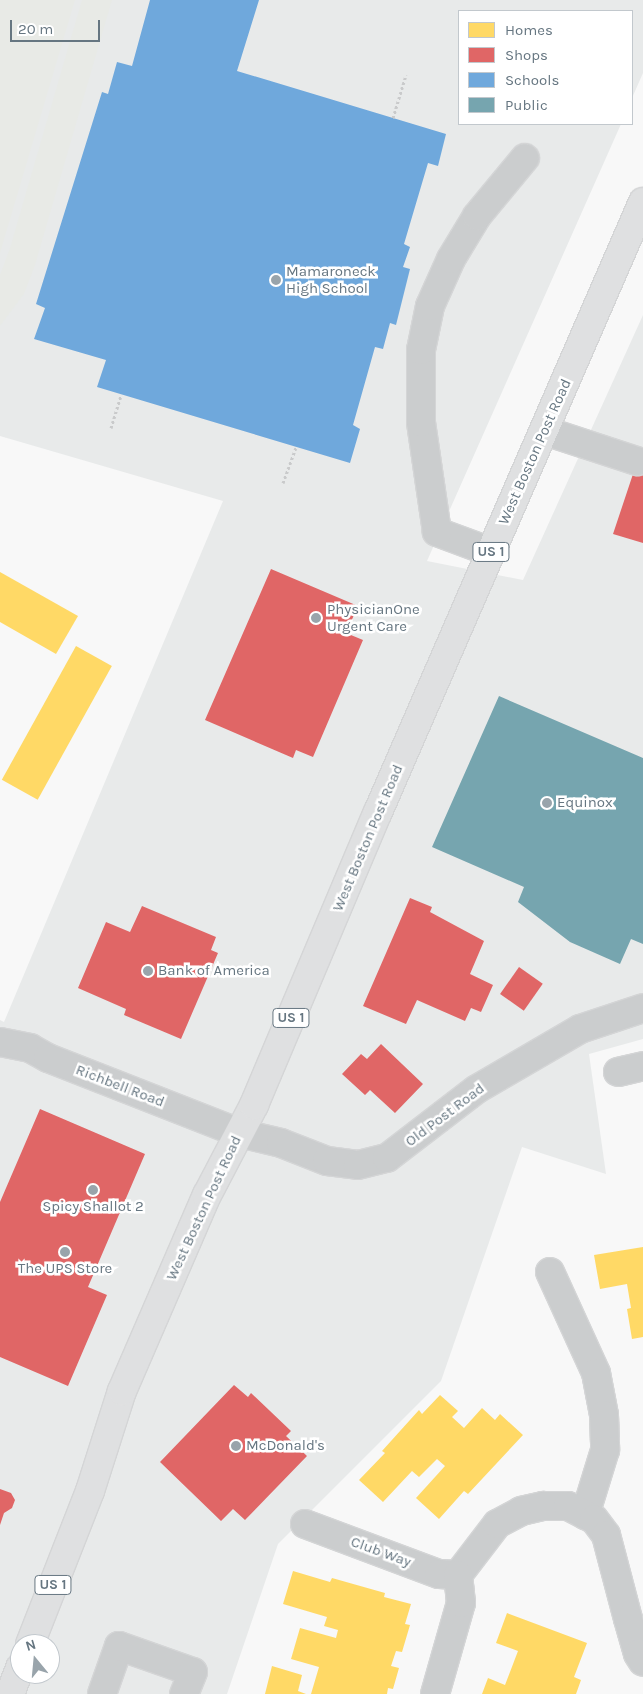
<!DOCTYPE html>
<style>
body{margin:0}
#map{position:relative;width:643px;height:1694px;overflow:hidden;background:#f8f8f8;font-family:Karla,sans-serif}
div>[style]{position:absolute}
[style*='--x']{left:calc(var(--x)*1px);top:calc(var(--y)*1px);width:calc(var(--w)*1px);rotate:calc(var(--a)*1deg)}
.built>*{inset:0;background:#e8eaea}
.green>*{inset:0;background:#e8eae6}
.homes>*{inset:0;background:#ffd966;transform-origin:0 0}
.shops>*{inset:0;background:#e06666;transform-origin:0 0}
.schools>*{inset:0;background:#6fa8dc}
.public>*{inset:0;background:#76a5af}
.path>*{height:3px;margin-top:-1.5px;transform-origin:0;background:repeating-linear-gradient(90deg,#c9cacb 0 2.5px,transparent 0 5px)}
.roads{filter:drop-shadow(1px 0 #d4d5d6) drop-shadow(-1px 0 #d4d5d6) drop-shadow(0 1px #d4d5d6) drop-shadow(0 -1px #d4d5d6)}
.minor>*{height:28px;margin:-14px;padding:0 14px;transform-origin:14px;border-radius:14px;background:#cbcdce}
.major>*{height:28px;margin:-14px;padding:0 14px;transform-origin:14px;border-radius:14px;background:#dfe0e1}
.dots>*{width:14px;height:14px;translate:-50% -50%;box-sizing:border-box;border:2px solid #fff;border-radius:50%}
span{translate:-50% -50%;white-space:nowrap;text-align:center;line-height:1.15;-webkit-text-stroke:5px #fff;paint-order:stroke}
.shield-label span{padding:1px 4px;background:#fff;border:1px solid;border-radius:4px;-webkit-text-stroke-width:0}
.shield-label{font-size:14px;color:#667681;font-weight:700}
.poi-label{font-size:15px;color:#667681}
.left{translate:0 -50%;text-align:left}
.street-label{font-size:15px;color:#667681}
.legend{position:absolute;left:458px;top:10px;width:175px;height:115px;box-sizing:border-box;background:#fff;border:1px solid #c2c8cd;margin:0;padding:6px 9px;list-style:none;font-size:15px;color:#667681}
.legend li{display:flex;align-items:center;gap:10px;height:25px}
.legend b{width:25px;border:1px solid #c2c8cd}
.north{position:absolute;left:10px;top:1634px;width:50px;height:50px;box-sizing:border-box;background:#fff;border:1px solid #c2c8cd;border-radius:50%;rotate:343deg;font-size:14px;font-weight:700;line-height:20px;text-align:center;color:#667681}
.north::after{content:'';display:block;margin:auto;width:18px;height:22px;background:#99a4ab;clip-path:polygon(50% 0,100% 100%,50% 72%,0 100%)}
.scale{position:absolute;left:10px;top:20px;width:90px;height:22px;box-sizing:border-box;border:2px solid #667681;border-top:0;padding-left:6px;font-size:15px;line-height:18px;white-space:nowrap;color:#667681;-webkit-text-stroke:4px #fff;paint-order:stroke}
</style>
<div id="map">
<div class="built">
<i style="clip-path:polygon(evenodd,0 0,643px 0,643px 73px,632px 98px,632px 11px,459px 11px,459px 124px,621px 124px,427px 561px,523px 580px,643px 315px,643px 1039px,589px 1054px,606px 1174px,522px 1147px,441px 1381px,278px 1544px,227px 1694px,0 1694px,0 1020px,4px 1022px,223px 501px,0 436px,0 0,20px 1644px,50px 1644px,50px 1674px,20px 1674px,20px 1644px)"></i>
</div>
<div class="green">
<i style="clip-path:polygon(0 0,75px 0,0 253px)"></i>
<i style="clip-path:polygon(82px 0,112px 0,35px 265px,24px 294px,0 326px,0 275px,10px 248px)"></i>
</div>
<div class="homes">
<i style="clip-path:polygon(0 572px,78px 616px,56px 654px,0 622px)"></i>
<i style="left:76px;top:646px;width:41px;height:153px;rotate:29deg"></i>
<i style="clip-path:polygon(643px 1247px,643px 1337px,632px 1339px,627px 1309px,631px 1308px,627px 1284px,600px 1289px,594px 1255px)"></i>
<i style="clip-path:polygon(440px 1395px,458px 1411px,452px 1417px,464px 1428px,482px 1408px,495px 1420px,500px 1414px,523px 1435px,468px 1494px,464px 1491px,439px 1519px,416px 1498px,445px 1466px,437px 1459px,419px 1477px,412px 1471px,383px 1502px,359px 1480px,385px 1453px,382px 1451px,419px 1410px,422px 1414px)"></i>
<i style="clip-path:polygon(293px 1571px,330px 1582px,332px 1578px,385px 1593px,384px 1597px,411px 1604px,405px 1624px,410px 1625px,402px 1652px,396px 1651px,391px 1666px,399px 1668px,393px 1689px,388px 1688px,387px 1694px,311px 1694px,319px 1667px,291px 1659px,300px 1628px,336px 1638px,338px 1630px,324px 1626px,327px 1617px,283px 1604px)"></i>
<i style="clip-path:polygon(507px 1613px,587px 1643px,574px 1677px,581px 1680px,576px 1694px,482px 1694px,488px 1678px,505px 1685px,518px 1651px,496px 1643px)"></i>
<i style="clip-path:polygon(272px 1666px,302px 1675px,298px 1691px,306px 1694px,265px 1694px)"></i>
</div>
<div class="shops">
<i style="clip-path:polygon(641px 450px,643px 451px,643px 543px,613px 534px)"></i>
<i style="clip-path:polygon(271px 569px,358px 606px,346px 633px,363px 640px,313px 757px,296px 750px,293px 758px,205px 720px)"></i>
<i style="clip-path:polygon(410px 898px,432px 907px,430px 912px,484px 941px,470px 974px,493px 985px,481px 1012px,471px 1008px,465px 1021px,417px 1000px,406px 1024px,363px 1006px)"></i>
<i style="clip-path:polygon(142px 906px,216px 937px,211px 950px,218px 953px,181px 1039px,124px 1015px,126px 1009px,78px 988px,106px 922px,130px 932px)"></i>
<i style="left:519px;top:967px;width:29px;height:33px;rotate:35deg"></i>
<i style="clip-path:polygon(381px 1044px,423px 1084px,395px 1113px,370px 1090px,365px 1095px,342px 1074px,361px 1054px,367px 1059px)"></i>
<i style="clip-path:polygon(40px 1109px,145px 1154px,88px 1287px,107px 1295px,68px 1386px,0 1357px,0 1202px)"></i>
<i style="clip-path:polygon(234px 1385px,248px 1397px,251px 1393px,291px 1431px,286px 1436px,307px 1456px,245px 1520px,233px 1509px,221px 1521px,160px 1462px)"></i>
<i style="clip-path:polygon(0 1489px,11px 1493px,15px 1500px,12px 1508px,4px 1513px,0 1525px)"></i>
</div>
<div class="schools">
<i style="clip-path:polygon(150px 0,259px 0,237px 71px,446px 134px,438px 166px,428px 163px,404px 244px,410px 247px,403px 267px,410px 269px,396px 325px,390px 323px,383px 349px,375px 347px,353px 425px,360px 429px,350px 463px,97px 387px,106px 360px,34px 339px,45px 308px,36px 304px,102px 92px,108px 94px,117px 62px,132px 66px)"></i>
</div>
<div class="public">
<i style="clip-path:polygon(499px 696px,643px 758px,643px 944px,631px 939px,620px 964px,570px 942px,518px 902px,524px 887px,432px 847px)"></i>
</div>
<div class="path">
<i style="--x:393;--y:118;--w:45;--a:-73.2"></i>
<i style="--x:111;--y:428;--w:34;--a:-73"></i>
<i style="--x:283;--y:483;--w:38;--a:-70"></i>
</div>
<div class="roads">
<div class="minor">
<i style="--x:545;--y:431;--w:97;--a:18.1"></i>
<i style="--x:491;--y:552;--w:58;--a:-159.7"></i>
<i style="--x:437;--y:532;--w:111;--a:-98.3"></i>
<i style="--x:421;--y:422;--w:72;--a:-90"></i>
<i style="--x:421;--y:350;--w:45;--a:-78.4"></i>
<i style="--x:430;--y:306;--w:51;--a:-65.9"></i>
<i style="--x:451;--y:259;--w:50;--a:-58.8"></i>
<i style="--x:477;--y:216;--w:75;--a:-50.4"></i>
<i style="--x:0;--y:1042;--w:31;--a:11"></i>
<i style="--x:30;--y:1048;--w:21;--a:29"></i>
<i style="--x:48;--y:1058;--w:205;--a:21.4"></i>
<i style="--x:239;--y:1133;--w:43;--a:13.4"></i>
<i style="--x:281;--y:1143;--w:49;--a:21.4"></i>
<i style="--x:327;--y:1161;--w:31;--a:7"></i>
<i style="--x:358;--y:1165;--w:30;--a:-14"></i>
<i style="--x:387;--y:1158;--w:113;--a:-37.5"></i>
<i style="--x:477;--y:1089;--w:119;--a:-30.2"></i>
<i style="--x:580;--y:1029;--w:66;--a:-18.4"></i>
<i style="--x:618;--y:1072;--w:26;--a:-13"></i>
<i style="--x:550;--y:1272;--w:111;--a:65.5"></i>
<i style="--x:596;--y:1373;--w:43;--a:79.2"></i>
<i style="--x:604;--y:1415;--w:35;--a:88"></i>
<i style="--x:605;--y:1450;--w:68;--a:107.1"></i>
<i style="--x:305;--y:1524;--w:143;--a:20.5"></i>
<i style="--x:439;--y:1574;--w:19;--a:3"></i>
<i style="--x:458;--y:1575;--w:64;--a:-52.6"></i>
<i style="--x:497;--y:1524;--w:27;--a:-28"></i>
<i style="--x:521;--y:1511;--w:23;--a:-13"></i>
<i style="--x:543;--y:1506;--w:25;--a:0"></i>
<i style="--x:568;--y:1506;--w:29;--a:27"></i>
<i style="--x:594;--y:1519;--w:20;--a:53"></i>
<i style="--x:606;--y:1535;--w:87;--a:75.3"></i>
<i style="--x:628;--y:1619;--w:36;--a:74"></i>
<i style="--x:638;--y:1654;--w:9;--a:58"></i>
<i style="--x:102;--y:1694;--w:51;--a:-70.5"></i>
<i style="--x:119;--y:1646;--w:78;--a:19.4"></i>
<i style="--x:193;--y:1672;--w:24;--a:112"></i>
<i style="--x:435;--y:1694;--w:95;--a:-74.1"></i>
<i style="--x:461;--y:1603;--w:28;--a:-96"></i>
</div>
<div class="major">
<i style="--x:30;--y:1644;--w:164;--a:-68.6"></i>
<i style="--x:90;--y:1491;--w:105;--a:-72.3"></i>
<i style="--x:122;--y:1391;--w:214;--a:-66.6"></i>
<i style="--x:207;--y:1195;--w:102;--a:-62.4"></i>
<i style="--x:254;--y:1105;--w:318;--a:-67.1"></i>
<i style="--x:378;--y:812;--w:665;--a:-66.52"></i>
<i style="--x:10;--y:1694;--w:28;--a:-69"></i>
</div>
</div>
<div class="dots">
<i style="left:276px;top:280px;background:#99a4ab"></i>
<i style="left:316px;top:618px;background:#99a4ab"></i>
<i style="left:547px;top:803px;background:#99a4ab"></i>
<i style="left:148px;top:971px;background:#99a4ab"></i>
<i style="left:93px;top:1190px;background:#99a4ab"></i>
<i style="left:65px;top:1252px;background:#99a4ab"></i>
<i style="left:236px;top:1446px;background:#99a4ab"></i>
</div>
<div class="shield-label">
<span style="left:491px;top:552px">US 1</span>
<span style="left:291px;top:1018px">US 1</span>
<span style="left:53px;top:1585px">US 1</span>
</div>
<div class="poi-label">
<span class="left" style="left:286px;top:280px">Mamaroneck<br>High School</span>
<span class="left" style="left:327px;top:618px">PhysicianOne<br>Urgent Care</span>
<span class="left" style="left:557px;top:803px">Equinox</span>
<span class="left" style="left:158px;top:971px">Bank of America</span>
<span style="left:93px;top:1207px">Spicy Shallot 2</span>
<span style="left:65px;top:1269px">The UPS Store</span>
<span class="left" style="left:246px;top:1446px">McDonald's</span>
</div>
<div class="street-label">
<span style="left:535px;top:452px;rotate:-66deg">West Boston Post Road</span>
<span style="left:368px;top:838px;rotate:-67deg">West Boston Post Road</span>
<span style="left:120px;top:1086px;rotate:21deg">Richbell Road</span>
<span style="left:445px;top:1115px;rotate:-37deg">Old Post Road</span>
<span style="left:204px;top:1208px;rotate:-65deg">West Boston Post Road</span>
<span style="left:381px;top:1552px;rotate:20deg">Club Way</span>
</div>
<ul class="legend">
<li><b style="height:14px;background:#ffd966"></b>Homes</li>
<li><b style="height:14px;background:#e06666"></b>Shops</li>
<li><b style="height:14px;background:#6fa8dc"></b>Schools</li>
<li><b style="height:14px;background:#76a5af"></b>Public</li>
</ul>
<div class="north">N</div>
<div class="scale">20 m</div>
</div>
